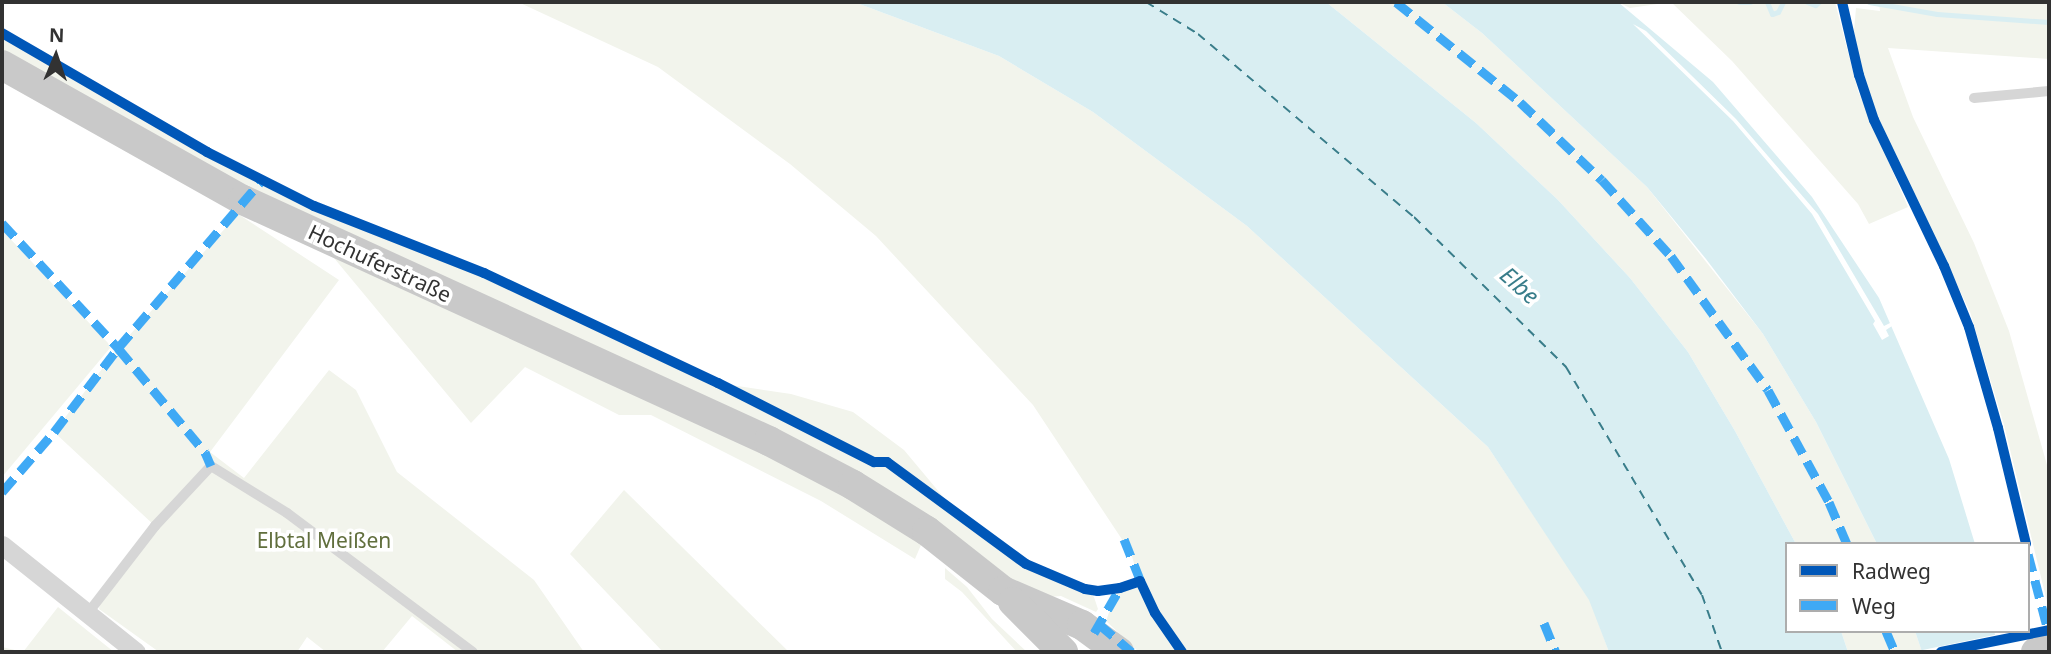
<!DOCTYPE html>
<meta charset="utf-8">
<style>
body{margin:0}
#map{position:relative;width:2051px;height:654px;overflow:hidden;background:#fff;font-family:"Noto Sans",sans-serif}
div>[style]{position:absolute}
[style*='--x']{left:calc(var(--x)*1px);top:calc(var(--y)*1px);width:calc(var(--w)*1px);rotate:calc(var(--a)*1deg)}
.green>*{inset:0;background:#f2f4ec}
.water>*{inset:0;background:#d9eef2}
.pier>*{inset:0;background:#fff}
.stream>*{height:5px;margin:-2.5px;padding:0 2.5px;transform-origin:2.5px;border-radius:2.5px;background:#d9eef2}
.ferry>*{height:2px;margin-top:-1px;transform-origin:0;background:repeating-linear-gradient(90deg,#397d8a 0 9px,transparent 0 16px)}
.lane>*{height:10px;margin:-5px;padding:0 5px;transform-origin:5px;border-radius:5px;background:#d6d6d6}
.street>*{height:19px;margin:-9.5px;padding:0 9.5px;transform-origin:9.5px;border-radius:9.5px;background:#d6d6d6}
.primary>*{height:30px;margin:-15px;padding:0 15px;transform-origin:15px;border-radius:15px;background:#c9c9c9}
.quiet>*{height:9px;margin-top:-4.5px;transform-origin:0;background:repeating-linear-gradient(90deg,#3fa9f5 0 18px,transparent 0 27px)}
.cycleway>*{height:10px;margin:-5px;padding:0 5px;transform-origin:5px;border-radius:5px;background:#0057b8}
span{translate:-50% -50%;white-space:nowrap;text-align:center;line-height:1.15;-webkit-text-stroke:7px #fff;paint-order:stroke}
.street-label{font-size:21px;color:#323232}
.park-label{font-size:21px;color:#616f3d}
.water-label{font-size:23px;color:#397d8a;font-style:italic}
.frame{position:absolute;inset:0;border:4px solid #323232;pointer-events:none}
.legend{position:absolute;left:1785px;top:542px;width:245px;height:91px;box-sizing:border-box;background:#fff;border:2px solid #adadad;margin:0;padding:9px 12px;list-style:none;font-size:21px;color:#323232}
.legend li{display:flex;align-items:center;gap:14px;height:35px}
.legend b{width:35px;border:2px solid #adadad}
.north{position:absolute;left:21px;top:21px;width:70px;height:70px;-webkit-text-stroke:5px #fff;paint-order:stroke;rotate:2deg;font-size:19px;font-weight:700;line-height:28px;text-align:center;color:#323232}
.north::after{content:'';display:block;margin:auto;width:24px;height:32px;background:#323232;clip-path:polygon(50% 0,100% 100%,50% 72%,0 100%)}
</style>
<div id="map">
<div class="green">
<i style="clip-path:polygon(518px 2px,854px 2px,999px 56px,1093px 112px,1247px 226px,1488px 447px,1590px 600px,1609px 652px,1139px 652px,1106px 621px,1112px 604px,1111px 590px,1139px 580px,1131px 553px,1033px 405px,876px 236px,790px 164px,658px 67px)"></i>
<i style="clip-path:polygon(1326px 2px,1442px 2px,1482px 33px,1647px 187px,1763px 334px,1816px 422px,1877px 544px,1796px 544px,1735px 431px,1688px 352px,1630px 278px,1558px 200px,1476px 123px)"></i>
<i style="clip-path:polygon(1618px 2px,1835px 2px,1858px 91px,1908px 207px,1869px 224px,1858px 204px,1732px 61px,1671px 2px,1630px 8px)"></i>
<i style="clip-path:polygon(1879px 2px,2049px 2px,2049px 59px,1888px 48px,1913px 117px,1974px 243px,2009px 331px,2047px 465px,2049px 610px,2004px 425px,1970px 312px,1874px 108px,1861px 68px,1854px 31px,1856px 8px,1880px 11px)"></i>
<i style="clip-path:polygon(2px 33px,207px 152px,314px 206px,484px 273px,718px 383px,791px 394px,853px 412px,904px 450px,955px 511px,1026px 564px,1085px 589px,1094px 597px,1098px 609px,1096px 612px,1061px 596px,1038px 598px,1006px 575px,271px 202px,2px 55px)"></i>
<i style="clip-path:polygon(238px 214px,339px 280px,210px 452px,244px 478px,329px 370px,356px 390px,397px 472px,534px 580px,584px 652px,458px 652px,412px 616px,382px 652px,326px 652px,307px 637px,297px 652px,159px 652px,99px 609px,100px 603px,155px 526px,54px 432px,118px 348px)"></i>
<i style="clip-path:polygon(2px 230px,108px 343px,110px 348px,2px 477px)"></i>
<i style="clip-path:polygon(329px 252px,839px 485px,921px 545px,915px 559px,821px 501px,651px 415px,619px 415px,525px 367px,471px 423px)"></i>
<i style="clip-path:polygon(624px 490px,789px 652px,663px 652px,570px 554px)"></i>
<i style="clip-path:polygon(945px 568px,967px 587px,992px 619px,1027px 652px,1017px 652px,962px 592px,945px 579px)"></i>
<i style="clip-path:polygon(58px 607px,114px 652px,2px 652px,2px 647px,23px 652px)"></i>
<i style="clip-path:polygon(1841px 631px,1915px 631px,1922px 652px,1848px 652px)"></i>
</div>
<div class="water">
<i style="clip-path:polygon(854px 2px,1326px 2px,1476px 123px,1558px 200px,1630px 278px,1688px 352px,1735px 431px,1796px 544px,1787px 544px,1787px 631px,1841px 631px,1848px 652px,1609px 652px,1589px 600px,1488px 447px,1247px 226px,1093px 112px,999px 56px)"></i>
<i style="clip-path:polygon(1442px 2px,1618px 2px,1713px 82px,1812px 197px,1879px 298px,1949px 459px,1975px 544px,1877px 544px,1816px 422px,1763px 334px,1706px 259px,1647px 187px,1482px 33px)"></i>
<i style="clip-path:polygon(1915px 631px,1994px 631px,2000px 652px,1922px 652px)"></i>
</div>
<div class="pier">
<i style="clip-path:polygon(1633px 24px,1646px 31px,1736px 119px,1818px 214px,1884px 326px,1894px 321px,1895px 324px,1886px 330px,1889px 336px,1882px 340px,1873px 324px,1875px 321px,1812px 214px,1733px 121px)"></i>
<i style="clip-path:polygon(1999px 634px,2003px 652px,1918px 651px)"></i>
</div>
<div class="stream">
<i style="--x:1739;--y:2;--w:11;--a:0"></i>
<i style="--x:1767;--y:2;--w:13;--a:67"></i>
<i style="--x:1772;--y:14;--w:6;--a:-18"></i>
<i style="--x:1778;--y:12;--w:11;--a:-63"></i>
<i style="--x:1807;--y:2;--w:9;--a:21"></i>
<i style="--x:1815;--y:5;--w:5;--a:-37"></i>
<i style="--x:1869;--y:2;--w:69;--a:10"></i>
<i style="--x:1937;--y:14;--w:112;--a:4.1"></i>
</div>
<div class="ferry">
<i style="--x:1146;--y:2;--w:61;--a:31.6"></i>
<i style="--x:1198;--y:34;--w:283;--a:40.3"></i>
<i style="--x:1414;--y:217;--w:214;--a:44.6"></i>
<i style="--x:1566;--y:367;--w:265;--a:59.2"></i>
<i style="--x:1702;--y:595;--w:60;--a:70.7"></i>
</div>
<div class="lane">
<i style="--x:1974;--y:98;--w:75;--a:-5.3"></i>
<i style="--x:88;--y:613;--w:110;--a:-52.4"></i>
<i style="--x:155;--y:526;--w:82;--a:-47"></i>
<i style="--x:211;--y:466;--w:89;--a:31.7"></i>
<i style="--x:287;--y:513;--w:232;--a:36.8"></i>
</div>
<div class="street">
<i style="--x:2;--y:545;--w:171;--a:38.6"></i>
</div>
<div class="primary">
<i style="--x:2;--y:65;--w:276;--a:29.3"></i>
<i style="--x:243;--y:200;--w:579;--a:24.62"></i>
<i style="--x:769;--y:441;--w:95;--a:27.6"></i>
<i style="--x:853;--y:485;--w:87;--a:31.9"></i>
<i style="--x:927;--y:531;--w:97;--a:38.3"></i>
<i style="--x:1003;--y:591;--w:86;--a:23.3"></i>
<i style="--x:1082;--y:625;--w:46;--a:36.1"></i>
<i style="--x:1013;--y:602;--w:71;--a:45"></i>
<i style="--x:2036;--y:652;--w:14;--a:-25"></i>
</div>
<div class="quiet">
<i style="--x:1396;--y:2;--w:159;--a:38.9"></i>
<i style="--x:1520;--y:102;--w:113;--a:43.6"></i>
<i style="--x:1602;--y:180;--w:103;--a:47.8"></i>
<i style="--x:1671;--y:256;--w:165;--a:54.1"></i>
<i style="--x:1768;--y:390;--w:128;--a:61.4"></i>
<i style="--x:1829;--y:502;--w:46;--a:66.8"></i>
<i style="--x:2;--y:223;--w:171;--a:47.1"></i>
<i style="--x:118;--y:348;--w:136;--a:50.1"></i>
<i style="--x:205;--y:452;--w:15;--a:67"></i>
<i style="--x:2;--y:492;--w:79;--a:-49.1"></i>
<i style="--x:54;--y:432;--w:106;--a:-52.7"></i>
<i style="--x:118;--y:348;--w:221;--a:-49.4"></i>
<i style="--x:1124;--y:539;--w:52;--a:68.4"></i>
<i style="--x:2028;--y:554;--w:83;--a:75.3"></i>
<i style="--x:1544;--y:623;--w:31;--a:68"></i>
<i style="--x:1099;--y:624;--w:43;--a:40.3"></i>
<i style="--x:1886;--y:631;--w:23;--a:67"></i>
<i style="--x:1094;--y:633;--w:52;--a:-60"></i>
</div>
<div class="cycleway">
<i style="--x:1842;--y:2;--w:75;--a:76.9"></i>
<i style="--x:1859;--y:75;--w:47;--a:71.6"></i>
<i style="--x:1874;--y:120;--w:162;--a:64.4"></i>
<i style="--x:1944;--y:266;--w:66;--a:67.7"></i>
<i style="--x:1969;--y:327;--w:105;--a:74"></i>
<i style="--x:1998;--y:428;--w:119;--a:76.4"></i>
<i style="--x:2;--y:33;--w:237;--a:30.1"></i>
<i style="--x:207;--y:152;--w:120;--a:26.8"></i>
<i style="--x:314;--y:206;--w:183;--a:21.5"></i>
<i style="--x:484;--y:273;--w:259;--a:25.2"></i>
<i style="--x:718;--y:383;--w:175;--a:26.9"></i>
<i style="--x:874;--y:462;--w:13;--a:0"></i>
<i style="--x:887;--y:462;--w:172;--a:36.3"></i>
<i style="--x:1026;--y:564;--w:64;--a:23"></i>
<i style="--x:1085;--y:589;--w:13;--a:9"></i>
<i style="--x:1098;--y:591;--w:22;--a:-8"></i>
<i style="--x:1120;--y:588;--w:21;--a:-19"></i>
<i style="--x:1140;--y:581;--w:35;--a:65"></i>
<i style="--x:1155;--y:613;--w:47;--a:55.3"></i>
<i style="--x:1941;--y:652;--w:110;--a:-11.5"></i>
</div>
<div class="street-label">
<span style="left:380px;top:263px;rotate:25deg">Hochuferstraße</span>
</div>
<div class="park-label">
<span style="left:324px;top:540px">Elbtal Meißen</span>
</div>
<div class="water-label">
<span style="left:1520px;top:285px;rotate:42deg">Elbe</span>
</div>
<div class="frame"></div>
<ul class="legend">
<li><b style="height:9px;background:#0057b8"></b>Radweg</li>
<li><b style="height:9px;background:#3fa9f5"></b>Weg</li>
</ul>
<div class="north">N</div>
</div>
